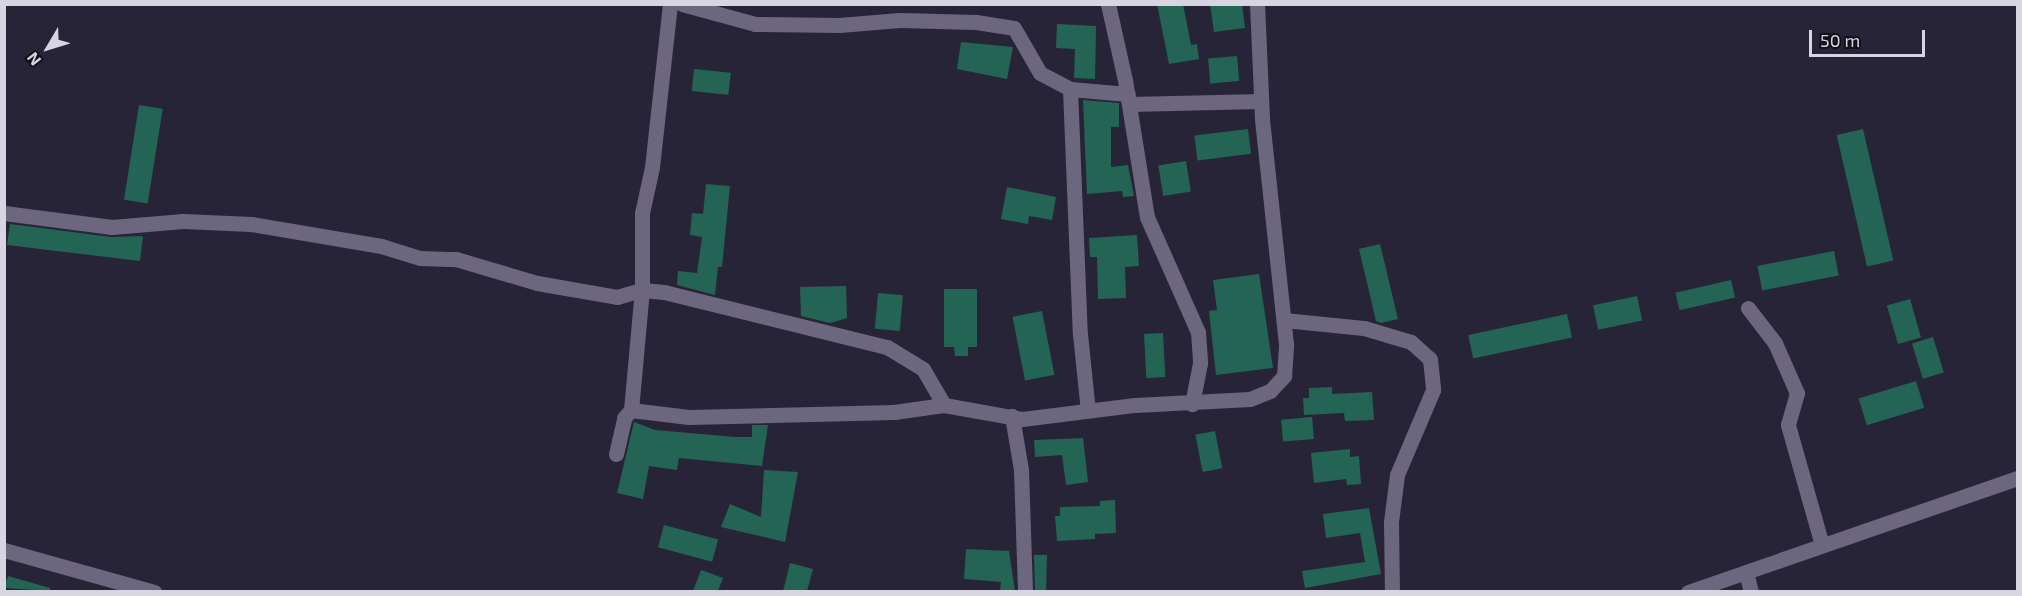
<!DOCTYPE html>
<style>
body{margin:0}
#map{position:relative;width:2022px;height:596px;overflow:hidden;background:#282438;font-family:"Exo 2",sans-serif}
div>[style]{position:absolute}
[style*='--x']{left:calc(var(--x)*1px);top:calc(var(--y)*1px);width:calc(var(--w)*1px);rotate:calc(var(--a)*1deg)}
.building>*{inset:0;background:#236454;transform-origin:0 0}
.minor>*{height:15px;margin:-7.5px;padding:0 7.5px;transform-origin:7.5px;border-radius:7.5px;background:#6c677f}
.secondary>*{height:15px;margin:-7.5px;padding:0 7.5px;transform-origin:7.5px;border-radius:7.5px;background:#6c677f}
span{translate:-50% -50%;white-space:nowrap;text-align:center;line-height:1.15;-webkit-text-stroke:4.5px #110f18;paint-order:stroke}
.frame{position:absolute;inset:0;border:6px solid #d7d5e2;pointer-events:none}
.north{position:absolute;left:18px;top:18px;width:60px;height:60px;-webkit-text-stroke:4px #110f18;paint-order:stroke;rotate:232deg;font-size:16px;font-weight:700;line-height:24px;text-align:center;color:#d7d5e2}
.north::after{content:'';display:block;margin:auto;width:21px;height:27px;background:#d7d5e2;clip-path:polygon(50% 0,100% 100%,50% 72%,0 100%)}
.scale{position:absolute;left:1809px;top:30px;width:116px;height:27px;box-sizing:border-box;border:3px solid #d7d5e2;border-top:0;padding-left:8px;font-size:18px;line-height:21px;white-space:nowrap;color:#d7d5e2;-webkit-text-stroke:4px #110f18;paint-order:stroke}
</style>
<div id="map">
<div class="building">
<i style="clip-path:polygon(1157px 4px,1183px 4px,1191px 45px,1197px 44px,1199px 59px,1169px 64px)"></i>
<i style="clip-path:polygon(1210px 4px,1242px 4px,1245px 28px,1214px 32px)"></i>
<i style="clip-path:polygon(1057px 24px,1096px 26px,1095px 79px,1074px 78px,1075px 49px,1056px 48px)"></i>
<i style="clip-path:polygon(961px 42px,1013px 47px,1007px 79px,957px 69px)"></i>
<i style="left:1237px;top:56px;width:25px;height:29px;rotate:85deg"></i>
<i style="left:694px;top:69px;width:37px;height:22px;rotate:6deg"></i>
<i style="clip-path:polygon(1083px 100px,1119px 103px,1119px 127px,1111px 127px,1111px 167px,1128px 165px,1134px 196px,1123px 197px,1122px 191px,1087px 194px)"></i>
<i style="left:139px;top:105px;width:24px;height:96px;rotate:9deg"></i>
<i style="left:1248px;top:129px;width:25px;height:54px;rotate:83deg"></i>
<i style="left:1863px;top:129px;width:135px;height:27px;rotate:77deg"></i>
<i style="left:1186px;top:161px;width:31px;height:28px;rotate:81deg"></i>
<i style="clip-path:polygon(706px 184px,730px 186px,722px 267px,718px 267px,715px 295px,677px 285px,678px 271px,697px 273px,702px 237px,690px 235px,692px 213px,703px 214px)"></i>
<i style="clip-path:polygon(1007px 187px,1056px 197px,1052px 220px,1029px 216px,1028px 224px,1001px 219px)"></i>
<i style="clip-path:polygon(10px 224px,111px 237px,143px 236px,140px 261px,7px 245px)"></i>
<i style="clip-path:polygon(1137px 235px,1139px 266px,1125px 267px,1126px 298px,1098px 299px,1097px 257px,1090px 257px,1089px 238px)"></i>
<i style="clip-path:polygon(1380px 244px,1398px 319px,1381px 323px,1376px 321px,1359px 249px)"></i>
<i style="left:1834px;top:251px;width:25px;height:78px;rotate:79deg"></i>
<i style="clip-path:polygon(1259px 274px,1273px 368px,1216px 375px,1209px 311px,1217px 310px,1213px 280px)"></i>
<i style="left:1731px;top:280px;width:18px;height:57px;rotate:77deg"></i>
<i style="clip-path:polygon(846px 286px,847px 318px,830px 323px,801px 316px,800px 287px)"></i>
<i style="clip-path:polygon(944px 289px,977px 289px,977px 347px,968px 347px,968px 356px,955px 356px,954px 347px,944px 347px)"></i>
<i style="left:878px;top:293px;width:25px;height:36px;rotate:5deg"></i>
<i style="left:1637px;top:296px;width:25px;height:45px;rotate:78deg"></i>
<i style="left:1910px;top:299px;width:40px;height:24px;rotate:74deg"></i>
<i style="left:1042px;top:311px;width:65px;height:30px;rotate:79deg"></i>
<i style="left:1567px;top:314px;width:24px;height:101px;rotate:78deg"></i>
<i style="left:1163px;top:333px;width:44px;height:19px;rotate:87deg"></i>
<i style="left:1933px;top:337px;width:37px;height:22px;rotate:73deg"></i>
<i style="left:1916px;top:381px;width:28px;height:60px;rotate:73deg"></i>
<i style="clip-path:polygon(1332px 387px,1332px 394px,1372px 392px,1374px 420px,1345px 421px,1344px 413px,1304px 415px,1303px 398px,1309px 398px,1309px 388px)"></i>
<i style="left:1312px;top:417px;width:22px;height:31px;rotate:85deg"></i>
<i style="clip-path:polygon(634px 422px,655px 430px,735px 437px,752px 437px,752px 425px,768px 425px,762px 466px,679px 458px,677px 470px,649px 466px,643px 499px,617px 493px)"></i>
<i style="left:1215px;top:431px;width:38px;height:20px;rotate:79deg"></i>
<i style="clip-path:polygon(1083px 438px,1088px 482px,1066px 485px,1062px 455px,1035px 457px,1034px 440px)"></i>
<i style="clip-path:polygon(1350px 449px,1350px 457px,1359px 456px,1361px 484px,1347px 485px,1346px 479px,1314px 483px,1311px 453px)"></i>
<i style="clip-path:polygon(764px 470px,798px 472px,785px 542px,721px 527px,730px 504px,761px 517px)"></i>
<i style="clip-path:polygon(1115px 500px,1116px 533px,1095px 534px,1095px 539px,1057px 541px,1055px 516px,1060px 516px,1060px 507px,1100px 506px,1100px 501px)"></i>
<i style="clip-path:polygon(1369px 508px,1381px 574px,1305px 588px,1302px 571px,1365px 562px,1360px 533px,1326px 538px,1323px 514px)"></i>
<i style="left:664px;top:525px;width:56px;height:23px;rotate:15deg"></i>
<i style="clip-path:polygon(966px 549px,1009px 551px,1015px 591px,1000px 591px,1001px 582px,964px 579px)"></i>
<i style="clip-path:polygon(1034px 555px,1047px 555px,1046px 591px,1035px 591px)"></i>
<i style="clip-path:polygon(790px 563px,813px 569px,807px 591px,783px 591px)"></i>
<i style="clip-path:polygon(701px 570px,723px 578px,718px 591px,693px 591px)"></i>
<i style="clip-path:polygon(8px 576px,50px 588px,50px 591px,4px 588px)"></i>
</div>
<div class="minor">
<i style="--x:682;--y:4;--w:76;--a:15.3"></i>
<i style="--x:755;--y:24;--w:84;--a:0.7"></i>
<i style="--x:839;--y:25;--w:61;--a:-4.7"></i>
<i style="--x:900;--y:20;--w:76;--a:1.5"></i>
<i style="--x:976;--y:22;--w:38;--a:9"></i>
<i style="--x:1014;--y:28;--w:52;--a:60"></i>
<i style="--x:1040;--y:73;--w:34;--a:28"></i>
<i style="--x:1070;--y:89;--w:245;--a:87.7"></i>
<i style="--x:1080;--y:334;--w:77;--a:84.1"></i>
<i style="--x:1108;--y:4;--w:78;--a:77.4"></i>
<i style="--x:1125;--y:80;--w:139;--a:80.9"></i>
<i style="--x:1147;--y:217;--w:126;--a:66.1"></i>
<i style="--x:1198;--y:332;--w:31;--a:86"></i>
<i style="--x:1200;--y:363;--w:42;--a:101"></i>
<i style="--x:1070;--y:89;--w:58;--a:4.9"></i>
<i style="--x:1129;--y:104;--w:132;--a:-1.3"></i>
<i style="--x:4;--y:213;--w:109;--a:7.4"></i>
<i style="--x:112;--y:227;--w:71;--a:-4.8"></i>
<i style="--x:183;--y:221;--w:68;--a:2.5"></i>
<i style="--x:251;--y:224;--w:132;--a:9.6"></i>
<i style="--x:381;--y:246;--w:41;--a:17.1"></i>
<i style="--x:420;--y:258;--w:36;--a:2"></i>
<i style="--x:456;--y:259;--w:84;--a:16.5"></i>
<i style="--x:537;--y:283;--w:81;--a:9.9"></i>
<i style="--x:617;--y:297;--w:26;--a:-16"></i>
<i style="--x:642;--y:290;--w:22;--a:5"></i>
<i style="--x:664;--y:292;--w:230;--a:13.9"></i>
<i style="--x:887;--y:347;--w:42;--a:31.4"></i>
<i style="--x:923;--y:369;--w:42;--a:59.7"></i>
<i style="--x:1748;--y:308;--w:44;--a:52.4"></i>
<i style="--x:1775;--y:343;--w:55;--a:66.3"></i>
<i style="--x:1797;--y:393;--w:33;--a:106"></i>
<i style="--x:1788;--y:425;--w:125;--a:74.2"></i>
<i style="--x:1284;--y:320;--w:80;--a:5.7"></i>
<i style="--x:1364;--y:328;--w:49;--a:16.6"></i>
<i style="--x:1411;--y:342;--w:25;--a:42"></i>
<i style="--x:1430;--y:359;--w:31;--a:84"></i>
<i style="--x:1433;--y:390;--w:92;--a:113"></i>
<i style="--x:1397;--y:475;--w:47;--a:97.3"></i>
<i style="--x:1391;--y:522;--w:70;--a:89.2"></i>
<i style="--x:631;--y:410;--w:58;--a:6.9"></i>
<i style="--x:689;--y:417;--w:205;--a:-1.4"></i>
<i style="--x:894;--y:412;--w:50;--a:-8"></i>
<i style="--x:944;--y:405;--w:79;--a:10.2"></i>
<i style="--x:1022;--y:419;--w:114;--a:-7.1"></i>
<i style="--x:1135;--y:405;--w:115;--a:-3"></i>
<i style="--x:1250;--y:399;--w:22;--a:-22"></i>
<i style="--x:1270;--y:391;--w:21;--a:-47"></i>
<i style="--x:1284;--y:376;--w:32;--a:-86"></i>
<i style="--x:1286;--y:344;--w:227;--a:-96.1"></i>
<i style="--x:1262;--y:118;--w:114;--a:-92.5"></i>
<i style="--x:1012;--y:416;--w:55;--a:80.5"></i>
<i style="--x:1021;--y:470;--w:122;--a:88.1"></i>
<i style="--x:616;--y:454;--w:37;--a:-77"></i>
<i style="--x:624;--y:418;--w:11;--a:-49"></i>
<i style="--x:631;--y:410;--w:121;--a:-84.8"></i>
<i style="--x:642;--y:290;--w:77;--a:-90"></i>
<i style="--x:642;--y:213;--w:47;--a:-77.7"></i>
<i style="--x:652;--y:167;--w:164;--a:-83.7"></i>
<i style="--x:1746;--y:572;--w:21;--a:76"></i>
</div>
<div class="secondary">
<i style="--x:4;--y:550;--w:156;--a:15.6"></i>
<i style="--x:1688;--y:592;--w:349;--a:-19.1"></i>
</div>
<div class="frame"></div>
<div class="north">N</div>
<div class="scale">50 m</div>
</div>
